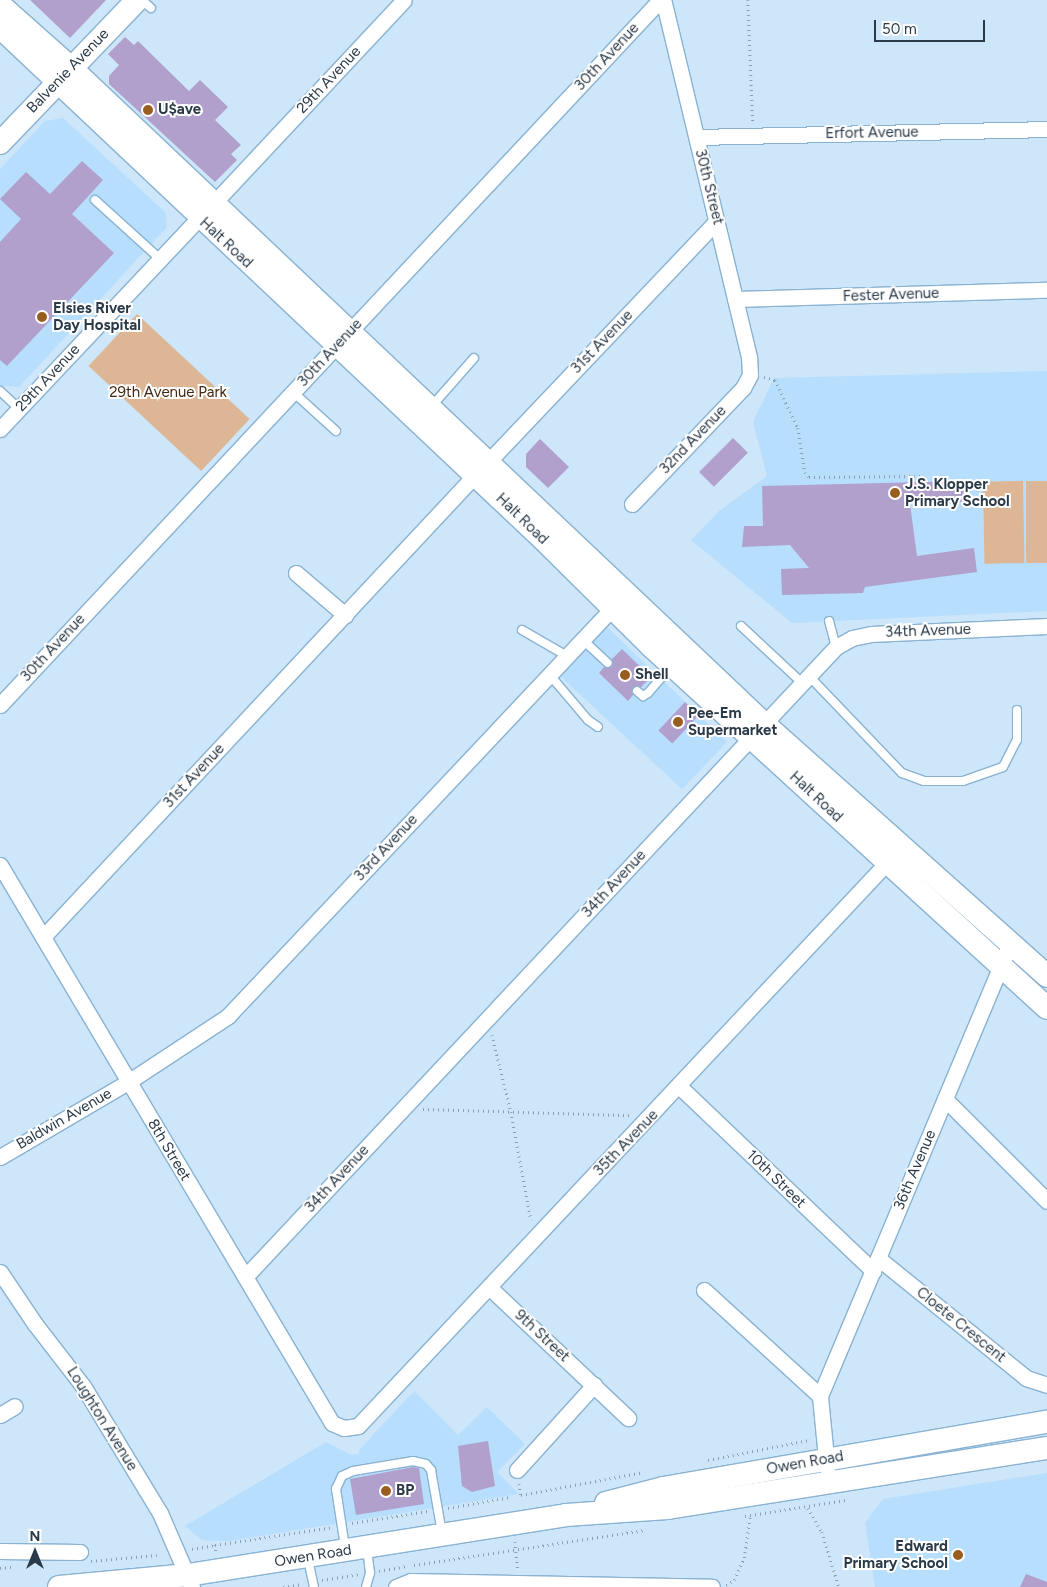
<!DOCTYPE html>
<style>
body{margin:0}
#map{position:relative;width:1047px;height:1587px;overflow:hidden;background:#cde6fa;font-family:Figtree,sans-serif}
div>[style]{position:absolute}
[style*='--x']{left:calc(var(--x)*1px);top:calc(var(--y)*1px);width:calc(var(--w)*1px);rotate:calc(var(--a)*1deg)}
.built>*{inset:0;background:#b7defd}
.green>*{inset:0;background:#ddb795;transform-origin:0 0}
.building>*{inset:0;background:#b1a0cb;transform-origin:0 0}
.path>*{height:2.5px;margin-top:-1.25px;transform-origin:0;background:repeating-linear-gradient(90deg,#8a9fb1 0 1px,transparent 0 5px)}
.roads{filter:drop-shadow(1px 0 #89b2d2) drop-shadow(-1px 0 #89b2d2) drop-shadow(0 1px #89b2d2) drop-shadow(0 -1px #89b2d2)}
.lane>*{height:8px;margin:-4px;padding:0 4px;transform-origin:4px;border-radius:4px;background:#fff}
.street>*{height:15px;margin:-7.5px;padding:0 7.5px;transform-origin:7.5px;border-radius:7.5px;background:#fff}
.secondary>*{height:22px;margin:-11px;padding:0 11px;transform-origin:11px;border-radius:11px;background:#fff}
.dots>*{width:14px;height:14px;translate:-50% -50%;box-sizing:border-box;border:2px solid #fff;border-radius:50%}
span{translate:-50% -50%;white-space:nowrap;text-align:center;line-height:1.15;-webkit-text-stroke:4px #fff;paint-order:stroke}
.street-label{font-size:15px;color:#2a3a48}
.poi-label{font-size:15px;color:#2a3a48;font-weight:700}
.left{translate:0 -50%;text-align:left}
.right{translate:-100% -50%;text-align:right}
.park-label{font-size:15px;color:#422810}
.north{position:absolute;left:10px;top:1527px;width:50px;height:50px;-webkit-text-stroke:4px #fff;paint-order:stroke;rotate:0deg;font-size:14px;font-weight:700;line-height:20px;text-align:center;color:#2a3a48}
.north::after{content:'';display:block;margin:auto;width:18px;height:22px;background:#2a3a48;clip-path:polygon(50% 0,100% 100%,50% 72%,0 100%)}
.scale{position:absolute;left:874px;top:20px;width:111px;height:22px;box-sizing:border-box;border:2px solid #2a3a48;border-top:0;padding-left:6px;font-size:15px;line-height:18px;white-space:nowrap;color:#2a3a48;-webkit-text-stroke:4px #fff;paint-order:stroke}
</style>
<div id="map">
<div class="built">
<i style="clip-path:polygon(63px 118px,166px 213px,167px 227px,19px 387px,4px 386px,0 390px,0 169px,45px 121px)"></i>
<i style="clip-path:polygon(1047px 371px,1047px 611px,792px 623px,691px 540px,719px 511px,767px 476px,753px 422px,774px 378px)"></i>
<i style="clip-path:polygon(607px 627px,727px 742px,682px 789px,559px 675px,600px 630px)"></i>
<i style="clip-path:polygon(414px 1391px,458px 1435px,487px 1407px,525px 1444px,497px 1472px,519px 1494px,229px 1541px,202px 1540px,185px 1526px,326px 1442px,351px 1455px,359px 1454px,359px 1450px)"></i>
<i style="clip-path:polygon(1047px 1473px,1047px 1587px,875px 1587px,865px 1523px,883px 1499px)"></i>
</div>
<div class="green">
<i style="left:137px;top:314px;width:154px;height:71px;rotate:43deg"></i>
<i style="left:1023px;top:481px;width:82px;height:40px;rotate:89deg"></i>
<i style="left:1026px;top:481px;width:21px;height:82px"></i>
</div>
<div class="building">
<i style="clip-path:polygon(30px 0,106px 0,70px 38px)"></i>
<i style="clip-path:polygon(125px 37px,134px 45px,138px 41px,189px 91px,200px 80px,228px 107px,215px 120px,241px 145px,231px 154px,237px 160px,215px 182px,109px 84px,109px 76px,119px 65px,108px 54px)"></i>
<i style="clip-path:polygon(82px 161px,103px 180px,72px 214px,114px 253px,7px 366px,0 360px,0 242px,21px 219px,0 199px,26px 172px,50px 194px)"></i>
<i style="left:733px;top:438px;width:21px;height:48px;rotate:45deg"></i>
<i style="clip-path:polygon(540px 439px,569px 467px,548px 488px,526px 467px,526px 454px)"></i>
<i style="clip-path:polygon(964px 481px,965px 502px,910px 504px,917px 556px,974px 548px,977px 572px,865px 587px,863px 593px,782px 595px,781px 569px,809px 568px,790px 545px,742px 547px,744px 526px,763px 526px,762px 486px)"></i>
<i style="clip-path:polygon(622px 649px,651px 677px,641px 687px,633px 687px,633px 695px,628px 701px,599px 673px,604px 667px,612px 667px,612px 659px)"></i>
<i style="left:685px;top:702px;width:19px;height:39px;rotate:43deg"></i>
<i style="clip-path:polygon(488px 1441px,495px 1486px,472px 1492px,462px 1486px,458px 1446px)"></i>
<i style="clip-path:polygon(413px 1467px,419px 1468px,424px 1504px,356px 1515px,350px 1479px)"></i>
<i style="clip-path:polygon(1026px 1574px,1047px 1582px,1047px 1587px,1020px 1587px)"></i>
</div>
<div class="path">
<i style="--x:748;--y:0;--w:122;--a:87.7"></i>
<i style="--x:764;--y:377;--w:11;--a:15"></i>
<i style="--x:775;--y:380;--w:53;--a:64.4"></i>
<i style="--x:798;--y:428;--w:45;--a:81"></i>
<i style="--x:805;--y:472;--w:6;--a:51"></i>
<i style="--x:809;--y:477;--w:114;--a:-0.5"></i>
<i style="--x:492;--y:1035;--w:79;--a:76.1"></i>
<i style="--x:511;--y:1112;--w:110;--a:79.5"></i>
<i style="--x:423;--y:1109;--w:207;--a:1.7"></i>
<i style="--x:708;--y:1460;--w:103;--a:-11.2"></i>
<i style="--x:519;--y:1484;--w:11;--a:80"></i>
<i style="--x:521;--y:1495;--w:125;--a:-10.6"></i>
<i style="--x:448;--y:1508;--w:63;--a:-10.1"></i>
<i style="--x:808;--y:1508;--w:28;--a:60"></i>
<i style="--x:822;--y:1532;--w:58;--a:72.8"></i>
<i style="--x:745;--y:1516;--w:102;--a:-9"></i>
<i style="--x:352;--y:1523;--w:77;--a:-9"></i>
<i style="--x:515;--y:1542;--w:27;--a:84"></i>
<i style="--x:215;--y:1545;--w:118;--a:-8.7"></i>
<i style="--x:192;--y:1549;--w:23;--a:-10"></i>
<i style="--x:215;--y:1545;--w:7;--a:82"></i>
<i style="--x:91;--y:1561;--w:66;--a:-5.2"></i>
<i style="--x:414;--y:1565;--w:234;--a:-8.6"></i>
<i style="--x:0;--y:1568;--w:11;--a:-5"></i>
<i style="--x:379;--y:1571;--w:27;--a:-10"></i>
<i style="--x:322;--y:1580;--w:37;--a:-9"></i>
<i style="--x:726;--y:1585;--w:9;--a:-32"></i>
<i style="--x:734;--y:1580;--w:24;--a:-66"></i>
<i style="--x:744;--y:1558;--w:42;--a:-81.9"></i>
<i style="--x:283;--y:1587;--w:19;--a:-9"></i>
</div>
<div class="roads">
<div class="lane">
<i style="--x:142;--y:0;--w:12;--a:42"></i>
<i style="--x:95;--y:200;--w:88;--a:42.2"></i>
<i style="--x:0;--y:391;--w:26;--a:43"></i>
<i style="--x:293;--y:392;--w:58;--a:42.2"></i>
<i style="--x:431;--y:407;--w:65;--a:-48.7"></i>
<i style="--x:829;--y:621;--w:27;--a:75"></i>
<i style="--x:741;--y:626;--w:82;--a:43"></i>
<i style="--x:522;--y:630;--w:52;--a:30"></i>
<i style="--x:582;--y:639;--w:35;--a:43"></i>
<i style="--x:549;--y:674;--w:60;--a:49.7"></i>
<i style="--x:588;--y:720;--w:12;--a:35"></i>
<i style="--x:808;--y:675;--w:136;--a:46.2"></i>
<i style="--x:902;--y:773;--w:23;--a:20"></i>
<i style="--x:924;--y:781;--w:39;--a:0"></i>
<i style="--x:963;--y:781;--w:42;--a:-19.3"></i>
<i style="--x:1003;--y:767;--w:30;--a:-63"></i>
<i style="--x:1017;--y:740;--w:30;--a:-90"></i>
<i style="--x:637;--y:691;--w:8;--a:40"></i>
<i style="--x:643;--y:696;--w:6;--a:-31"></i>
<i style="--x:648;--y:693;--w:35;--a:-49"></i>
<i style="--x:345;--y:1547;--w:59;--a:-98.8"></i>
<i style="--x:336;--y:1489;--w:14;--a:-65"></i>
<i style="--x:342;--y:1476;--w:12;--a:-24"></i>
<i style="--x:353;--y:1471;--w:61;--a:-9.5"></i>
<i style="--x:413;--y:1461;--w:13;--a:13"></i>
<i style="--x:426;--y:1464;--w:8;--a:50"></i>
<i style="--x:431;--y:1470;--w:64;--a:80.1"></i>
<i style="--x:308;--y:1559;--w:29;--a:78"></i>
<i style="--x:366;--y:1587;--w:15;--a:-74"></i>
<i style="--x:370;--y:1573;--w:25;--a:-97"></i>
</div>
<div class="street">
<i style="--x:697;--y:137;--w:350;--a:-1.3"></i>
<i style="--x:213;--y:204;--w:279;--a:-46.9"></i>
<i style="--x:735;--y:299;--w:312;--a:-1.7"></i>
<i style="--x:0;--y:429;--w:290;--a:-46.7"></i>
<i style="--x:487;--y:463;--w:334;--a:-46.5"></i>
<i style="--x:632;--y:504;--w:161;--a:-46.3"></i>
<i style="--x:743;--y:388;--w:15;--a:-62"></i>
<i style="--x:750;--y:375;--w:18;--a:-93"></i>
<i style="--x:749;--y:357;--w:367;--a:-103.5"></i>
<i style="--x:296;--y:573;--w:65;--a:40.6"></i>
<i style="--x:0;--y:705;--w:966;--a:-46.89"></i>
<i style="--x:0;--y:865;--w:649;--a:59.25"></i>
<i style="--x:332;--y:1423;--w:13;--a:23"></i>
<i style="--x:344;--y:1428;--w:14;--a:-8"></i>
<i style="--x:358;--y:1426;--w:782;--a:-46.81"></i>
<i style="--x:43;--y:937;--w:633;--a:-46.92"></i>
<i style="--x:680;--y:1087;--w:267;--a:43.6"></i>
<i style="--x:945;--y:1099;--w:144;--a:45"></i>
<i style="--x:0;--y:1157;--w:148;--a:-30.4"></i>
<i style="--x:128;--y:1082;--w:120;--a:-33.4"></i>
<i style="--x:228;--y:1016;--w:570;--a:-46.71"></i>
<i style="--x:878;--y:1258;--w:191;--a:39"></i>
<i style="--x:1026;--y:1378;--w:22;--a:18"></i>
<i style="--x:0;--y:1272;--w:63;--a:56.1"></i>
<i style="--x:35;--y:1324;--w:78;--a:52.3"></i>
<i style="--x:83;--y:1386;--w:149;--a:58.8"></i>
<i style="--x:160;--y:1513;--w:81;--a:66.6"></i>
<i style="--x:245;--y:1277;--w:864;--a:-46.83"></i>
<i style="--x:836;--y:647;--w:18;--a:-29"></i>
<i style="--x:852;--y:638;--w:19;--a:-12"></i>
<i style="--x:871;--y:634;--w:176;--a:-2.6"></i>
<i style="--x:490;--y:1288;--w:190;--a:43.3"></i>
<i style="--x:704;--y:1290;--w:157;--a:42.4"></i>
<i style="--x:0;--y:1415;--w:17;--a:-31"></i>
<i style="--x:827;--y:1468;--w:72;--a:-95.6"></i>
<i style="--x:820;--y:1396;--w:491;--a:-67.2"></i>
<i style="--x:517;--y:1470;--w:115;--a:-47.8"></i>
<i style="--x:0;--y:1551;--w:80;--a:0.7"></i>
<i style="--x:396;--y:1587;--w:16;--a:-22"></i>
<i style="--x:411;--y:1581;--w:301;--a:1.1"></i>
</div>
<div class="secondary">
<i style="--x:0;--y:5;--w:96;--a:41.6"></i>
<i style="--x:72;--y:69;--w:950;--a:43.42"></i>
<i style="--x:762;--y:722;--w:382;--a:41.7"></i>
<i style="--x:0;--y:27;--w:746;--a:43.32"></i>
<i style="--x:543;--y:539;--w:153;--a:44.7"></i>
<i style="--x:652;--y:647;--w:535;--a:42.42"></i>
<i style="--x:0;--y:143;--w:198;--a:-46.2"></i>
<i style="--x:606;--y:1503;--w:59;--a:-14.7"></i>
<i style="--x:663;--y:1488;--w:390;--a:-9.8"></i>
<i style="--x:59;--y:1587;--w:130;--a:-5.3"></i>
<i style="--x:188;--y:1575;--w:383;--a:-9"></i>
<i style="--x:566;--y:1515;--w:102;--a:-3.9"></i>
<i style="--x:668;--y:1508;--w:384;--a:-9"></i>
</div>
</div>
<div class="dots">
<i style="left:148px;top:110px;background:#995e1f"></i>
<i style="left:42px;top:317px;background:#995e1f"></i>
<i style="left:895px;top:493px;background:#995e1f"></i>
<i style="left:625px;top:675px;background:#995e1f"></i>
<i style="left:678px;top:722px;background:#995e1f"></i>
<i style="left:386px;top:1491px;background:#995e1f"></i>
<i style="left:958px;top:1555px;background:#995e1f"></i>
</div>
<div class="street-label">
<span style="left:607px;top:57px;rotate:-47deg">30th Avenue</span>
<span style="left:68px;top:71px;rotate:-46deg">Balvenie Avenue</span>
<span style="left:329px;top:80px;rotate:-47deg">29th Avenue</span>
<span style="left:872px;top:133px;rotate:-1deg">Erfort Avenue</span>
<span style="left:709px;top:187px;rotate:76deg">30th Street</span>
<span style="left:226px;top:243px;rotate:43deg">Halt Road</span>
<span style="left:891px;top:295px;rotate:-2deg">Fester Avenue</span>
<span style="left:602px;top:342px;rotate:-46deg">31st Avenue</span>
<span style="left:330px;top:353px;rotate:-47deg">30th Avenue</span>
<span style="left:48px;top:378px;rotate:-47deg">29th Avenue</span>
<span style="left:693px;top:440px;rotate:-46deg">32nd Avenue</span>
<span style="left:522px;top:519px;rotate:44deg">Halt Road</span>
<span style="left:928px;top:631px;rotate:-2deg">34th Avenue</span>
<span style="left:53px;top:648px;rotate:-47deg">30th Avenue</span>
<span style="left:194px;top:776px;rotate:-47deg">31st Avenue</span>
<span style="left:816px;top:797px;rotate:43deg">Halt Road</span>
<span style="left:386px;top:848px;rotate:-47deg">33rd Avenue</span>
<span style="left:614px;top:884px;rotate:-47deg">34th Avenue</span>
<span style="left:64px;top:1119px;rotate:-30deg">Baldwin Avenue</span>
<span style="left:626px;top:1143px;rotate:-46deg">35th Avenue</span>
<span style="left:169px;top:1150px;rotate:59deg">8th Street</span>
<span style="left:915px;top:1170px;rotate:-67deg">36th Avenue</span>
<span style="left:337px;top:1179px;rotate:-47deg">34th Avenue</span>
<span style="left:776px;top:1179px;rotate:44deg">10th Street</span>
<span style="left:961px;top:1325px;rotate:39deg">Cloete Crescent</span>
<span style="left:542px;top:1336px;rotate:43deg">9th Street</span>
<span style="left:102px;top:1419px;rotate:58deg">Loughton Avenue</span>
<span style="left:805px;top:1463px;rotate:-10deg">Owen Road</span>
<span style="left:313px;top:1556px;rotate:-9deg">Owen Road</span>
</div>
<div class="poi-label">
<span class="left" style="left:158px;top:110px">U$ave</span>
<span class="left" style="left:53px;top:317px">Elsies River<br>Day Hospital</span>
<span class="left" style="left:905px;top:493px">J.S. Klopper<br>Primary School</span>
<span class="left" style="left:635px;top:675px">Shell</span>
<span class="left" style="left:688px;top:722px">Pee-Em<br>Supermarket</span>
<span class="left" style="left:396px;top:1491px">BP</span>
<span class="right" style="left:948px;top:1555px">Edward<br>Primary School</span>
</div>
<div class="park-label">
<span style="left:168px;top:393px">29th Avenue Park</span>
</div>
<div class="north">N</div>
<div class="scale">50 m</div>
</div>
